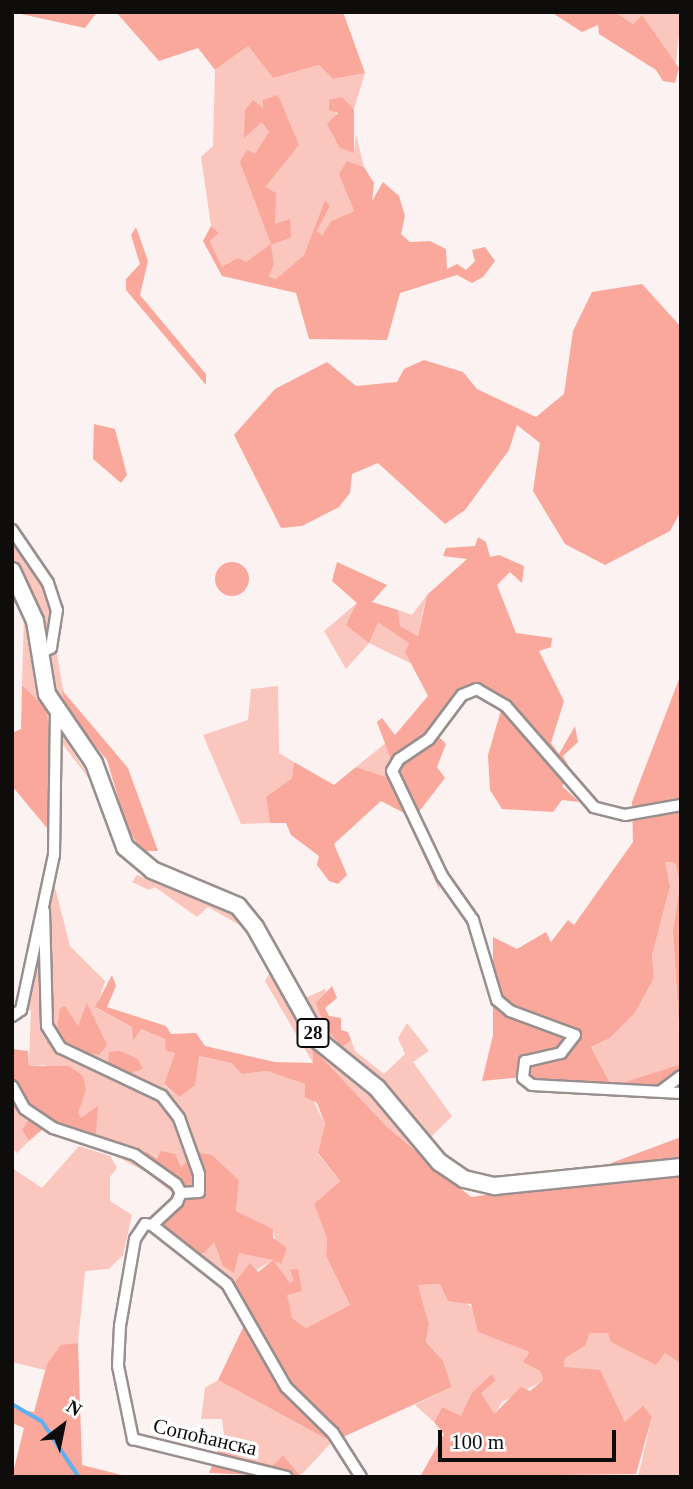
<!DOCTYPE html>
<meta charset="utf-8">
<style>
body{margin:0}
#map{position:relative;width:693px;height:1489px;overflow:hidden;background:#fcf2f1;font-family:Georgia,serif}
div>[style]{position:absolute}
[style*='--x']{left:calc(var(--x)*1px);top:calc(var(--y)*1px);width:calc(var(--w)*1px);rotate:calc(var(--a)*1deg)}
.green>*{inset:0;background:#fbc6bd}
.forest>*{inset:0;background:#f9a89b}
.round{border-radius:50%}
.stream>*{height:3.5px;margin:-1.75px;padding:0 1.75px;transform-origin:1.75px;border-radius:1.75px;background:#5eb0f0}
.roads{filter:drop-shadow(2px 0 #988f8e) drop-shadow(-2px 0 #988f8e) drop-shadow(0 2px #988f8e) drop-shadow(0 -2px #988f8e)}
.minor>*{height:10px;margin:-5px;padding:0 5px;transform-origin:5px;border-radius:5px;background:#fff}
.primary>*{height:16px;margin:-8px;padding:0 8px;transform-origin:8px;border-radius:8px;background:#fff}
span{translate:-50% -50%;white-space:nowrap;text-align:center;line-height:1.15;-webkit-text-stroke:7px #fff;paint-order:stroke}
.shield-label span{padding:2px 5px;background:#fff;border:2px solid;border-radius:5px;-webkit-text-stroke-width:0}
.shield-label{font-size:19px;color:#0f0c0c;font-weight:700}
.street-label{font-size:21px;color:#0f0c0c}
.frame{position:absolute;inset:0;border:14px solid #0f0c0c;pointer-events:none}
.north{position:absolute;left:28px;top:1391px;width:70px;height:70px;-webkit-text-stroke:5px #fff;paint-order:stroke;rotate:32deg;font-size:19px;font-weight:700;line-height:28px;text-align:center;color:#0f0c0c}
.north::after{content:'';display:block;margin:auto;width:24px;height:32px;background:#0f0c0c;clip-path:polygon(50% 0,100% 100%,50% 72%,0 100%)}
.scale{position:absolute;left:438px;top:1430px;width:178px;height:32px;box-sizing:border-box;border:4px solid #0f0c0c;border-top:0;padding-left:9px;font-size:21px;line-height:24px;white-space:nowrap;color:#0f0c0c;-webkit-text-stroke:5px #fff;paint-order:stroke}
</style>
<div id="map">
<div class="green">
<i style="clip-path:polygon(615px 12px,681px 12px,676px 64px,641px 16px,633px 24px)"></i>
<i style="clip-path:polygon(248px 46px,273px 78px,319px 65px,333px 79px,365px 73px,354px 109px,342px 97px,334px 109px,354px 153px,356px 135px,364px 167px,347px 161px,340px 174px,354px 211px,331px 221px,322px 237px,317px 231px,330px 206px,325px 200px,304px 255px,276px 279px,246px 262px,222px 267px,210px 241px,219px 233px,211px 226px,201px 157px,213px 146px,215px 70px)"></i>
<i style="clip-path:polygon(14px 524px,59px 603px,56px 649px,67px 712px,46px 710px,95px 786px,49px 727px,45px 709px,22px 685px,24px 618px,12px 599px)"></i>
<i style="clip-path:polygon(427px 595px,422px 614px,418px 636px,400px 626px,398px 610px,412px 615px)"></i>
<i style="clip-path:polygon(357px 603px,409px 643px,405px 652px,412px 664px,369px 643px,346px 669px,324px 631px)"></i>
<i style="clip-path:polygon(278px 686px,279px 753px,294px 762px,292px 778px,266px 797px,270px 823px,241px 824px,203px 735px,248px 720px,251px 689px)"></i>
<i style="clip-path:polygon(388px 741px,392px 751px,400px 781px,356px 767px)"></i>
<i style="clip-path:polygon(48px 860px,70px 946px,105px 981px,96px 1008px,132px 1027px,133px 1040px,140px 1029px,166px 1039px,166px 1051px,175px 1053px,164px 1085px,179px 1097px,198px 1056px,231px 1063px,242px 1074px,267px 1071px,305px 1084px,325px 1124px,318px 1154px,340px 1181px,314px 1204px,327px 1238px,326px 1256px,350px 1305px,306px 1328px,292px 1318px,286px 1295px,294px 1280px,290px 1283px,273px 1260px,235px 1283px,219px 1280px,183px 1256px,214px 1241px,223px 1265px,234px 1273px,239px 1252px,267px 1256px,280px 1264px,273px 1229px,236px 1211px,239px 1180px,212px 1155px,181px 1168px,146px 1151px,146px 1172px,95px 1145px,46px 1065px,29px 1066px,31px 1010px,16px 1011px)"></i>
<i style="clip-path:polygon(664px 862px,675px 863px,680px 883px,673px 932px,681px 1067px,619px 1084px,609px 1081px,591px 1047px,610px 1038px,635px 1013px,654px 978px,652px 955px,670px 887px)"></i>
<i style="clip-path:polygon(137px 875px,233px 912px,250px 931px,208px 907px,197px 917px,155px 887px,149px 890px,132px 882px)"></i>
<i style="clip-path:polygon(270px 973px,313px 1048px,397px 1119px,430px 1163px,387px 1127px,314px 1049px,313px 1063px,265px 981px)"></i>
<i style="clip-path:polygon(325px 989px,326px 997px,316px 1003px,342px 1046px,351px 1040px,355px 1051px,384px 1074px,405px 1054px,398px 1038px,407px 1023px,429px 1051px,413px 1062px,452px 1116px,431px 1137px,390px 1092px,336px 1052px,301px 1000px)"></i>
<i style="clip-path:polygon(12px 1107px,28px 1120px,22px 1130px,29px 1141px,17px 1153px,12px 1148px)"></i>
<i style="clip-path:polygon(79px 1146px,110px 1156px,117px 1168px,110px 1177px,110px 1201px,132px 1215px,123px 1255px,109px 1269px,85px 1271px,78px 1343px,61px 1346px,45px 1370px,12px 1362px,12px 1168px,42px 1188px)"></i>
<i style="clip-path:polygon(441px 1284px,531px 1352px,540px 1371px,543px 1381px,502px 1402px,494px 1415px,480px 1393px,471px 1394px,461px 1417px,442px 1407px,434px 1422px,415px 1405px,452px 1387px,443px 1361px,426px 1342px,429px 1324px,418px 1285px)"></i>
<i style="clip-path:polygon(590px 1333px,608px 1333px,656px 1364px,665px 1353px,681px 1364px,681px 1477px,638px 1477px,652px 1417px,625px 1422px,614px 1402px,564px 1368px,565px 1358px,585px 1346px)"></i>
<i style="clip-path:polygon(218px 1380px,332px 1442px,301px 1475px,283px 1455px,273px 1465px,238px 1457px,236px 1443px,224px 1436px,222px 1419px,201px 1419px,205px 1388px)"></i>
</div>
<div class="forest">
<i style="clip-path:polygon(12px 12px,97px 12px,85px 28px)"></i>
<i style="clip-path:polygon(116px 12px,343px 12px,365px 73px,333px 79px,319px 65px,273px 78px,248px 46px,215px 70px,198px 48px,159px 61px)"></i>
<i style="clip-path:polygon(551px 12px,615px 12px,633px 24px,642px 15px,679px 68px,675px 83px,663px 81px,656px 70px,599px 34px,598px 25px,582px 32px)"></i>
<i style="clip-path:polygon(278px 95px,299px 145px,265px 187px,276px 193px,275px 224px,290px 219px,291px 237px,271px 245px,274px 264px,269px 276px,276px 279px,304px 255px,325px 200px,330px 206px,317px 231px,322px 236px,331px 221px,354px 211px,339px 174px,347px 161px,364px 167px,374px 183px,372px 201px,383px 182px,399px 196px,405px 216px,401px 234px,410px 242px,430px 241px,446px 249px,447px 269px,457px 264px,466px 270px,475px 261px,472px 250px,485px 247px,495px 261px,483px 277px,472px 283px,457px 275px,400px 293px,387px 340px,309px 339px,296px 293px,222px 276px,203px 241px,211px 226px,219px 233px,210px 241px,222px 267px,238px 258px,246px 262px,271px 244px,240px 162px,247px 150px,255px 154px,269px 132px,262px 122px,244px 138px,245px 110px,253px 100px,263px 108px,263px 100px)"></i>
<i style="clip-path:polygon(342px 97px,354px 109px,354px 153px,340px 148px,327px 124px,338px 113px,329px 110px,329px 100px)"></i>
<i style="clip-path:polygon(136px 227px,148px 261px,140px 295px,206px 374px,206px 385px,126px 290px,126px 279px,140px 264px,131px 235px)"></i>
<i style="clip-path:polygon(642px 284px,681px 327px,681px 511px,670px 531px,605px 565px,565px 544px,533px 491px,540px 443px,517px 425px,509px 450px,465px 510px,445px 524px,378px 463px,352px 474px,350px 493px,339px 507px,302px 526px,281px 528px,234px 435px,275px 389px,327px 362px,356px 386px,397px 382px,404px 369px,424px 360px,463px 372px,477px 389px,536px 417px,564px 394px,573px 331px,592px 292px)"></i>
<i style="clip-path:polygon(94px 424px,115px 429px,127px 475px,121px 483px,93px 459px)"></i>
<i style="clip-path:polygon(478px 537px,486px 542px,490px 557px,499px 555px,524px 566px,522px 583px,510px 572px,497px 585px,516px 633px,552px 638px,551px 647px,539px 651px,564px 701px,551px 743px,559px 754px,575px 726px,578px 742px,563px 756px,573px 774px,562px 786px,579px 802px,562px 800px,553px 812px,502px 809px,490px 790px,488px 755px,501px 710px,474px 695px,461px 699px,439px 737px,446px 744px,437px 767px,445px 778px,418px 813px,440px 891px,404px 813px,381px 801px,334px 844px,347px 875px,338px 884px,329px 881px,317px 865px,319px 856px,291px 835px,286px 823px,270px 823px,266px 797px,292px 778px,294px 762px,334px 785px,356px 767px,399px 781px,377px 722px,382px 718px,395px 735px,428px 696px,405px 652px,409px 643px,378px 622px,369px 643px,346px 625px,357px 603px,332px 581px,337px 562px,387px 585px,372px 602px,398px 610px,400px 626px,418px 636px,427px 595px,467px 559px,443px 556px,446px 548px,475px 546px)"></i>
<i class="round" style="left:215px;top:562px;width:34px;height:34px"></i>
<i style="clip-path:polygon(681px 674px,681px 1058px,673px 932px,680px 883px,675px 863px,665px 862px,670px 887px,652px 955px,654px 978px,635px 1013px,610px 1038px,591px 1047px,609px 1081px,619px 1084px,679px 1065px,681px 1076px,650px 1095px,513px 1078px,482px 1081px,493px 1035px,493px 937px,517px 949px,546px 932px,551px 942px,568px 920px,574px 925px,633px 842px,632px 802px)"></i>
<i style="clip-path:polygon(22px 685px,46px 709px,49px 727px,52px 834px,12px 786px,12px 733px,21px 729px)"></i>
<i style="clip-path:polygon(62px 690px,128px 768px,158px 851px,142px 851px,127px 828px,107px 760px,67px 712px)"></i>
<i style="clip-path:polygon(112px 975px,116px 986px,107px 1007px,166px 1026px,171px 1034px,196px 1033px,205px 1046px,275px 1062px,313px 1063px,313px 1048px,387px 1127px,471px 1197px,681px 1167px,681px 1364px,665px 1353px,656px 1365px,611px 1342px,608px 1333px,590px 1333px,585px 1346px,565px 1358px,564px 1367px,600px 1370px,625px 1422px,643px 1406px,652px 1417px,636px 1474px,420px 1477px,444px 1434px,434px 1422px,442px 1407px,461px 1416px,471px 1394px,492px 1374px,495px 1381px,481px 1393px,494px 1414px,521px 1387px,530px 1391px,543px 1380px,540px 1371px,523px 1362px,530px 1352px,478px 1332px,471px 1304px,448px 1301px,440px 1284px,418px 1285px,429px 1324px,426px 1342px,443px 1361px,452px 1387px,332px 1442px,218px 1380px,249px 1315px,219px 1280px,224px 1274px,235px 1282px,250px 1263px,258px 1272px,273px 1260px,239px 1253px,234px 1273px,223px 1266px,214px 1242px,204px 1253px,183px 1256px,162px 1225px,172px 1192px,146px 1172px,146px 1151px,157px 1158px,161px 1151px,175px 1154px,181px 1167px,198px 1153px,212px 1155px,239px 1180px,236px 1211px,273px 1229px,273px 1238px,287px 1248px,281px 1264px,274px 1261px,290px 1283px,294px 1280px,290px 1270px,298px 1269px,302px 1291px,287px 1295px,292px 1318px,306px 1328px,350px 1305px,326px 1256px,327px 1238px,314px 1204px,340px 1181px,318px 1153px,325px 1124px,317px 1103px,305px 1097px,305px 1084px,267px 1071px,242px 1074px,231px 1063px,199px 1056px,195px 1085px,179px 1097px,164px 1084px,175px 1053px,166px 1051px,165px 1039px,141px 1029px,133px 1041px,132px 1027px,95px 1007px)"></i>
<i style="clip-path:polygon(332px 986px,337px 998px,325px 1008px,329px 1016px,341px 1018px,341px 1030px,348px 1032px,351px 1040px,342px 1047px,325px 1027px,316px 1003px)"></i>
<i style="clip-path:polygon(87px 1003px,107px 1045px,99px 1055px,47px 1044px,47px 1030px,57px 1030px,60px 1008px,65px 1006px,78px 1026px)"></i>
<i style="clip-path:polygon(12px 1049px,28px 1051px,29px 1066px,69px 1066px,83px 1076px,86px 1090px,78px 1113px,81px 1118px,98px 1106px,95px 1145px,44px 1128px,29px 1141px,22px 1130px,28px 1120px,12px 1107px)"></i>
<i style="clip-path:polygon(120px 1051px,138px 1059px,143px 1069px,128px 1074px,108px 1064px,109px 1052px)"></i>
<i style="clip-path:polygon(681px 1137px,681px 1157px,645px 1167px,598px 1168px)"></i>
<i style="clip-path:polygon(78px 1343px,82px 1465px,130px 1477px,12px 1477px,24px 1428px,12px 1423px,12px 1408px,34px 1412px,47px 1364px,61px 1345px)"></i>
<i style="clip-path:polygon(224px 1436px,236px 1443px,238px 1457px,273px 1465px,283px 1455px,302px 1477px,209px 1473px)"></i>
</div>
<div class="stream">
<i style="--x:12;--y:1404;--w:34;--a:30"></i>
<i style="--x:42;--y:1421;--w:67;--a:56.5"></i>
</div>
<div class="roads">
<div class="minor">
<i style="--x:12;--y:530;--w:64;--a:55.8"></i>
<i style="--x:48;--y:583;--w:28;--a:72"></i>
<i style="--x:57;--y:610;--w:38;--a:99"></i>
<i style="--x:51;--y:648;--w:12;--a:156"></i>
<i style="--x:681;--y:805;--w:57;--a:169.9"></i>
<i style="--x:625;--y:815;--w:32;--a:-166"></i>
<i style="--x:594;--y:807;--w:134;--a:-131.1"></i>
<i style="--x:506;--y:706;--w:34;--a:-150"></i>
<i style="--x:477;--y:689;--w:16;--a:158"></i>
<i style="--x:462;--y:695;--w:55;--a:126.9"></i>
<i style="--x:429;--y:739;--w:36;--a:146"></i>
<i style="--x:399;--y:759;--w:14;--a:120"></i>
<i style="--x:392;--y:771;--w:116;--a:64.5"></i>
<i style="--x:442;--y:876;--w:54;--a:54.8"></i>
<i style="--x:473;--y:920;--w:84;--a:73.3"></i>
<i style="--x:497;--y:1000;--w:17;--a:40"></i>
<i style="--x:510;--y:1011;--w:69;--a:20.3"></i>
<i style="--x:575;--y:1035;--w:23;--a:128"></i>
<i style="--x:561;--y:1053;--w:37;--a:167"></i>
<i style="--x:525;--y:1061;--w:17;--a:97"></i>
<i style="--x:523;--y:1078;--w:11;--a:38"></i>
<i style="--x:532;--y:1085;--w:149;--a:3.1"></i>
<i style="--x:44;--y:911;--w:115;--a:88.5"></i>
<i style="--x:47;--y:1026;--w:26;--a:58"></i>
<i style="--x:61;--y:1048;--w:112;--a:25.4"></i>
<i style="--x:162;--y:1096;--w:28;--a:52"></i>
<i style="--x:179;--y:1118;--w:59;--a:70.3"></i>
<i style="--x:199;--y:1174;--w:18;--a:90"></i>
<i style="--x:199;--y:1192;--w:18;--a:177"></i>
<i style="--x:12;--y:1016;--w:11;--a:-34"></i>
<i style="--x:21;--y:1010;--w:158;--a:-78"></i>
<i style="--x:54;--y:855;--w:143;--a:-89.2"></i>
<i style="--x:12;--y:1086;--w:26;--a:61"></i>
<i style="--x:25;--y:1109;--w:34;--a:34"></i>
<i style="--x:53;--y:1128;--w:86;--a:18.2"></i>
<i style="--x:135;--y:1155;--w:50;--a:35.3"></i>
<i style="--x:176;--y:1184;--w:10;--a:61"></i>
<i style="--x:181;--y:1193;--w:10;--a:114"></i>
<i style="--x:177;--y:1202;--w:34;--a:137"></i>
<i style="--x:152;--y:1225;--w:95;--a:38.2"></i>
<i style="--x:227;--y:1284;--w:119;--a:60.2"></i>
<i style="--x:286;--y:1387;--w:66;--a:44.4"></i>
<i style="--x:333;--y:1433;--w:52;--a:57.5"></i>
<i style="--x:661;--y:1091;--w:25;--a:-37"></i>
<i style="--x:152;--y:1225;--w:7;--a:-172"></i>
<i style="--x:145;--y:1224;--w:18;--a:124"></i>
<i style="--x:135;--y:1239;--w:88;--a:99.8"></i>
<i style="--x:120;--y:1326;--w:40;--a:92.9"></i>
<i style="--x:118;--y:1366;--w:75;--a:78.4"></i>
<i style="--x:133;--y:1439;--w:158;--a:13.9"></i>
</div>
<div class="primary">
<i style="--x:12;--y:571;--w:55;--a:65.3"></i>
<i style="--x:35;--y:621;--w:74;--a:80.7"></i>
<i style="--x:47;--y:694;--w:83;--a:55.7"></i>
<i style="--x:94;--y:763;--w:90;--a:69.7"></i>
<i style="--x:125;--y:847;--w:35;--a:40"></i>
<i style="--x:152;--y:870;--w:93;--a:22.7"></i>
<i style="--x:238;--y:906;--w:27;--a:51"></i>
<i style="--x:255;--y:927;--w:131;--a:60.7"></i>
<i style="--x:319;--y:1041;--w:75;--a:39"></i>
<i style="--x:377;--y:1088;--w:97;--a:50"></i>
<i style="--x:439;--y:1162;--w:30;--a:34"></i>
<i style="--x:464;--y:1179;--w:32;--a:13"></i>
<i style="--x:495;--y:1186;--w:187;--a:-5.8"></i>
</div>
</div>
<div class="shield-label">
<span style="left:313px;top:1033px">28</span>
</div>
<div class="street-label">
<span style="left:205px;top:1437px;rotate:13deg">Сопоћанска</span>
</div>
<div class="frame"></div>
<div class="north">N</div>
<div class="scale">100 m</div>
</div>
